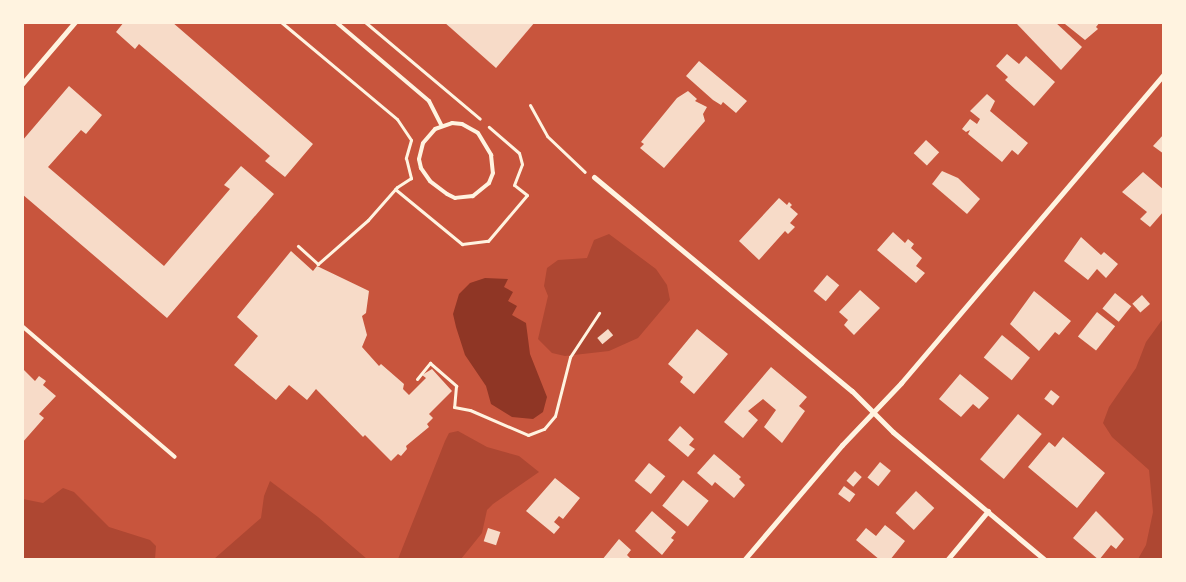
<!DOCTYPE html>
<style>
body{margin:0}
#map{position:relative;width:1186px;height:582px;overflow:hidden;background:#c8553d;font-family:"Golos Text",sans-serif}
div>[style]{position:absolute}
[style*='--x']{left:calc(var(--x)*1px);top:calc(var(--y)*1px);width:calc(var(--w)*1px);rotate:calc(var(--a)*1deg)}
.green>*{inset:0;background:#ae4732}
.water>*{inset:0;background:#8f3625}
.building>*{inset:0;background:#f7dbc8;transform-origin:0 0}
.path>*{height:3px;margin:-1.5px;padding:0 1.5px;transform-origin:1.5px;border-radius:1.5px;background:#fff3e0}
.service>*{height:4px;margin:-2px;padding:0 2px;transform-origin:2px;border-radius:2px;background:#fff3e0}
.minor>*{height:5px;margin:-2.5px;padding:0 2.5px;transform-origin:2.5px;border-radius:2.5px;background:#fff3e0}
span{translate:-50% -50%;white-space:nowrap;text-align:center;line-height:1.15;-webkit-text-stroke:4px #fff3e0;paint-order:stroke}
.frame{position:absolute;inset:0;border:24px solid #fff3e0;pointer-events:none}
</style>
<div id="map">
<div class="green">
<i style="clip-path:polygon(609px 234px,656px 269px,667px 285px,670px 300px,638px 338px,609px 351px,565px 356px,552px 353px,538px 339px,548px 296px,544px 286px,547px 268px,558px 260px,587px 258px,594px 240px)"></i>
<i style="clip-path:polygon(1163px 311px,1163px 559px,1138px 559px,1146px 545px,1153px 512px,1149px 470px,1112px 437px,1103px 423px,1109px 407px,1136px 368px,1146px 342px,1162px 320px)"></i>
<i style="clip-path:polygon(458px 431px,487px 447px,519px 456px,539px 472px,493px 504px,487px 510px,482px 533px,461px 559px,398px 559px,445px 441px,449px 433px)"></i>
<i style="clip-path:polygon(270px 481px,318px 517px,367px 559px,214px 559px,261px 518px,264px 496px)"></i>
<i style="clip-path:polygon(63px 488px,74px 492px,109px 527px,150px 540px,156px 546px,155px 559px,23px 559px,23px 499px,43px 503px)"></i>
</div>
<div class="water">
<i style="clip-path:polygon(485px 278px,508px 279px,504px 287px,513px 292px,508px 301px,517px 306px,512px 315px,526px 323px,530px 354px,547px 397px,543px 412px,533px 419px,512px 417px,491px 404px,486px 386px,465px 355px,456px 327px,453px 314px,459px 294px,470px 283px)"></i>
</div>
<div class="building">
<i style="clip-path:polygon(124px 22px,172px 22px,313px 144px,285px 177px,265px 161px,270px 156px,139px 44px,135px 49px,116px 32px)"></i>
<i style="clip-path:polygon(444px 22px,535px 22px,496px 68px)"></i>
<i style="clip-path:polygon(1015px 22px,1055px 22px,1082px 47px,1061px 70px)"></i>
<i style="clip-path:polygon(1100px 22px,1096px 27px,1098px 29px,1085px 40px,1065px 24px)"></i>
<i style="clip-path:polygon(1007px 54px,1019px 64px,1026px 56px,1055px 82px,1034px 106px,1005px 80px,1008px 77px,996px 66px)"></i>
<i style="clip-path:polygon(699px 61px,747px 101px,736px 113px,723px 102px,721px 105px,713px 100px,686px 76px)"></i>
<i style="clip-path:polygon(69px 86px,102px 115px,86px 134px,81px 130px,48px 167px,164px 266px,230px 189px,224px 185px,241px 166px,274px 194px,167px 318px,22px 194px,22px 141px)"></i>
<i style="clip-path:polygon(688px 91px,697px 99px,695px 101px,707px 107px,703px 114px,705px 121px,664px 168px,640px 148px,644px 144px,641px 142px,677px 98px)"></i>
<i style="clip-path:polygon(987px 94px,995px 101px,990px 111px,1028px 143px,1018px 155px,1012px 150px,1002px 162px,968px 134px,970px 130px,966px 132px,962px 129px,970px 119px,977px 124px,980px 119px,970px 111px)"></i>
<i style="clip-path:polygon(1164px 134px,1164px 154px,1153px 146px)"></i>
<i style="left:926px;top:140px;width:18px;height:18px;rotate:43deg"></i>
<i style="clip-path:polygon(942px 171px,958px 178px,980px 199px,967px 214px,932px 184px)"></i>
<i style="clip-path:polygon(1143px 172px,1164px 190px,1164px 211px,1150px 227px,1140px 219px,1147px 212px,1122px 192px)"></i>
<i style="clip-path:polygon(779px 198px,787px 205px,789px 202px,792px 205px,790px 207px,798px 214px,790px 223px,795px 227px,788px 234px,785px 231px,759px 260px,739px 241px)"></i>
<i style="clip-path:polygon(893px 232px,905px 243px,908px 239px,914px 244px,911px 248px,922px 258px,916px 266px,925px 273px,916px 283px,877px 250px)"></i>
<i style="clip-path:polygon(1081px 237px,1101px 255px,1104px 252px,1118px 264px,1106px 278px,1097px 269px,1088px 280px,1064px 261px)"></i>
<i style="clip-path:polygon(291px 251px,313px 271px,317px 266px,369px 291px,366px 313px,362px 316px,367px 335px,362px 347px,379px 366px,381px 364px,404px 384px,403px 389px,409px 395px,426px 378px,422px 375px,432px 369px,452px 391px,429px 414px,433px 418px,427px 424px,429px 427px,406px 446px,407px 449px,401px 456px,398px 454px,391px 461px,365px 435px,363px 437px,316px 389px,307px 400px,289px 385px,276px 400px,234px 365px,258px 336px,237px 317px)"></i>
<i style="left:827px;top:275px;width:16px;height:21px;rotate:40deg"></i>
<i style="clip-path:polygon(860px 290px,880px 308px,854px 335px,844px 325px,848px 320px,839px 312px)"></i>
<i style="clip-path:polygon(1034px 291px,1071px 321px,1059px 335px,1055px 332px,1039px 351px,1010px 324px)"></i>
<i style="left:1115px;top:293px;width:21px;height:20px;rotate:39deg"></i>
<i style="left:1142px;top:295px;width:12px;height:13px;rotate:48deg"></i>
<i style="left:1097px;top:312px;width:23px;height:31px;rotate:38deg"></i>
<i style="left:608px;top:329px;width:8px;height:14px;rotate:50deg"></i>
<i style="clip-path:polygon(697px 329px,728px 354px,694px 394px,680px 382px,683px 377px,668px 364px)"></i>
<i style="left:1002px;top:335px;width:36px;height:29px;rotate:39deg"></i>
<i style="clip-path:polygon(771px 367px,807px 397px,799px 406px,805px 411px,782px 443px,764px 427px,776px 410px,763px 399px,748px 411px,758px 420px,743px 438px,724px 422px)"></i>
<i style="clip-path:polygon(22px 368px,35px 381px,39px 376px,46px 381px,43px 385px,56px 396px,39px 414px,44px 418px,22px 443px)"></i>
<i style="clip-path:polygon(960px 374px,989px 398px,979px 409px,973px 404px,961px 417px,939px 399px)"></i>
<i style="left:1051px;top:390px;width:11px;height:11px;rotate:38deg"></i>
<i style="left:1018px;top:414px;width:31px;height:59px;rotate:40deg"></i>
<i style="clip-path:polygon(680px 426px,694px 439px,689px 445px,695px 449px,688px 457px,668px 440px)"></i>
<i style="clip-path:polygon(1063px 437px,1105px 473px,1077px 508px,1028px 467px,1049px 442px,1055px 447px)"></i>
<i style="clip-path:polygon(714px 454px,741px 477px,739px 479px,745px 485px,734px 498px,715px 482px,712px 486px,697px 473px)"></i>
<i style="left:880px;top:462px;width:14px;height:20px;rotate:39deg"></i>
<i style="left:649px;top:463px;width:21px;height:23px;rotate:39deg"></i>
<i style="left:855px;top:471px;width:9px;height:13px;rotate:41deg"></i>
<i style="clip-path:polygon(555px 478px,580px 498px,563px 519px,559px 516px,554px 522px,560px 527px,554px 534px,526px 511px)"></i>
<i style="left:683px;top:480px;width:33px;height:33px;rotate:39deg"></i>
<i style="left:844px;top:486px;width:14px;height:10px;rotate:36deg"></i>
<i style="left:916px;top:491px;width:25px;height:30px;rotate:43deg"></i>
<i style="clip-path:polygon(652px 511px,676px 532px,671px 538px,674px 540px,662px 555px,635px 531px)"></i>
<i style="clip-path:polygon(1096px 511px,1124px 539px,1116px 549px,1111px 545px,1099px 560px,1073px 538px)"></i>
<i style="clip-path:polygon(885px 525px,905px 541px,890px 560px,880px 560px,856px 540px,866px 528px,876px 536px)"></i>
<i style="left:488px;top:528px;width:13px;height:14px;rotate:18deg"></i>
<i style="clip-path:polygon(619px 539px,631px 550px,627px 555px,632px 560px,602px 560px)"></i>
</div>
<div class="path">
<i style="--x:281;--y:22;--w:151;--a:39.9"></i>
<i style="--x:397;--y:119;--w:25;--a:56"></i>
<i style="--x:411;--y:140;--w:19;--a:106"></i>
<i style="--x:406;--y:158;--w:21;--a:76"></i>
<i style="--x:411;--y:178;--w:17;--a:147"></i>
<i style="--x:397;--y:187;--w:44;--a:131.3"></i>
<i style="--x:368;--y:220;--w:67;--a:138.7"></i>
<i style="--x:318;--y:264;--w:27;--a:-138"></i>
<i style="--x:365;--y:22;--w:150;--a:40.1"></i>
<i style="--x:530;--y:105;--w:35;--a:61"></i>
<i style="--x:547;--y:136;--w:52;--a:43.5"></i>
<i style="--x:395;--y:189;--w:87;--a:39.4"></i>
<i style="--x:462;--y:244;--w:26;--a:-7"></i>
<i style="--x:488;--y:241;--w:60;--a:-49.7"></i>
<i style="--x:527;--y:195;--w:16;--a:-142"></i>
<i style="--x:514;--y:185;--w:22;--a:-69"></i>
<i style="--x:522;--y:164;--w:11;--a:-105"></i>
<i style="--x:519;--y:153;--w:40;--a:-139"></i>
<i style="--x:417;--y:379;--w:21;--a:-51"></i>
<i style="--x:430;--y:363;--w:35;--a:41"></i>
<i style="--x:456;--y:386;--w:21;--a:95"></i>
<i style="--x:454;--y:407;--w:16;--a:11"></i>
<i style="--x:470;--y:410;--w:63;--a:23.3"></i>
<i style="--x:528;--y:435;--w:17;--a:-21"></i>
<i style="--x:544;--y:429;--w:17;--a:-50"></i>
<i style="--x:555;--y:416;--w:61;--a:-75.7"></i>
<i style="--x:570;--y:357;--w:53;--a:-56.6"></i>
</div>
<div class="service">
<i style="--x:336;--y:22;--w:122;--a:40.3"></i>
<i style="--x:429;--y:101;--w:28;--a:63"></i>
<i style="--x:452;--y:123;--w:10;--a:6"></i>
<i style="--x:462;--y:124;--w:18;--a:29"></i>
<i style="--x:478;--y:133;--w:26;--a:59"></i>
<i style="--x:491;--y:155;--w:18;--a:84"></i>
<i style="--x:493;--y:173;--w:11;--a:112"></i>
<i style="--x:489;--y:183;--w:21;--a:141"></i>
<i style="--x:473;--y:196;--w:18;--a:174"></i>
<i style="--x:455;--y:198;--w:9;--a:-153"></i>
<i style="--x:447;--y:194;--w:21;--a:-143"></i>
<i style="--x:430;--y:181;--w:16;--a:-125"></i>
<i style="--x:421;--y:168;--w:9;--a:-103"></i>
<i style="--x:419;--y:159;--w:16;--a:-76"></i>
<i style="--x:423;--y:143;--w:18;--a:-49"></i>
<i style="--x:435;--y:129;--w:18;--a:-19"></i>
<i style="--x:22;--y:326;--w:201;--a:40.6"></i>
</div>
<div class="minor">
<i style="--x:22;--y:84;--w:82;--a:-49.5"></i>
<i style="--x:594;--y:177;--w:335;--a:39.7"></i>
<i style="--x:852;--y:391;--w:58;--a:45"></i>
<i style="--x:893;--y:432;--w:199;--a:40.1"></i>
<i style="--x:744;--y:560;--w:151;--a:-49.6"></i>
<i style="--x:842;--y:445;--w:86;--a:-46.4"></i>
<i style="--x:901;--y:383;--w:406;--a:-49.6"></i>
<i style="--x:947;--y:560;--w:64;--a:-50.1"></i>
</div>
<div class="frame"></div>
</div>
